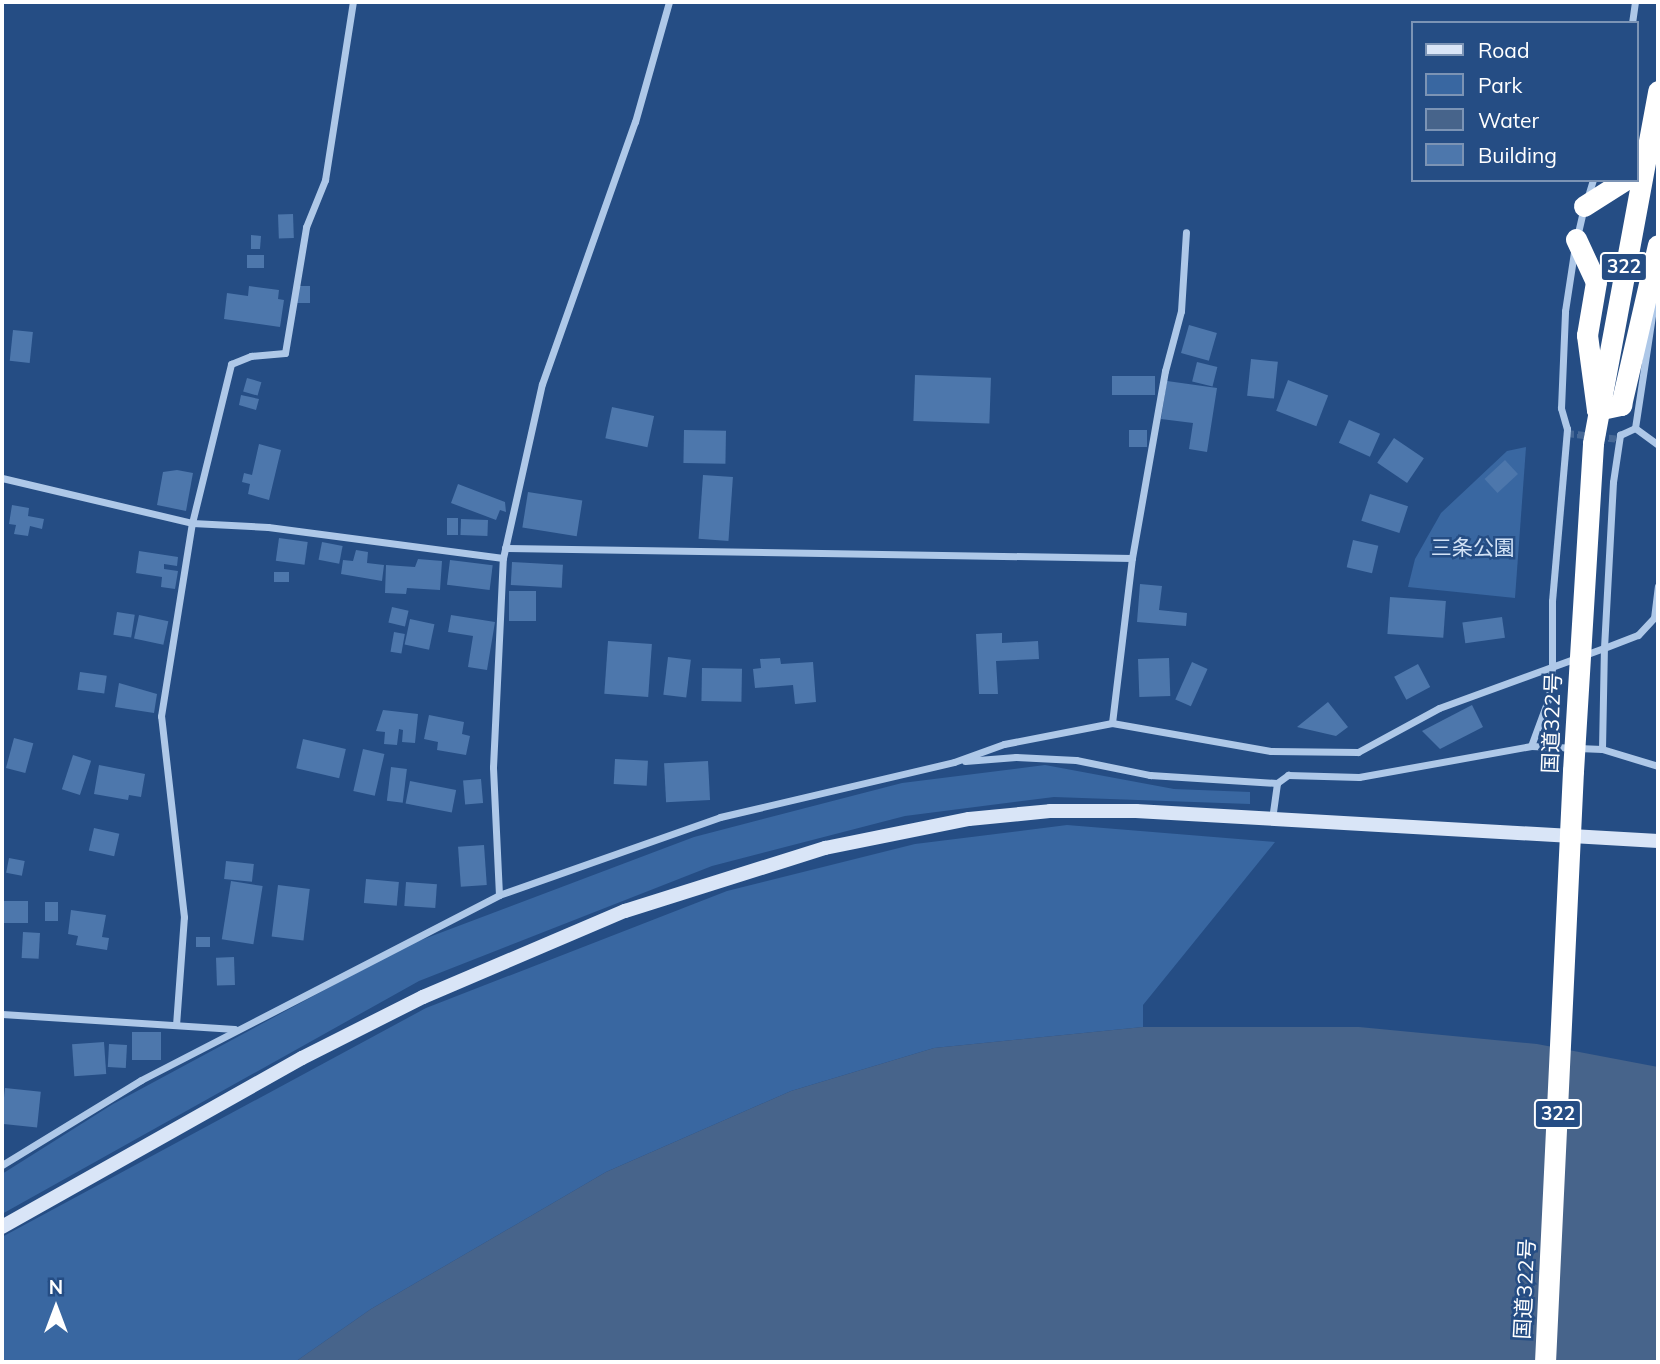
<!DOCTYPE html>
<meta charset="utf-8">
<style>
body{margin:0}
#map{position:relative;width:1660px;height:1364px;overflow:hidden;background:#254d84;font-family:Mulish,"Noto Sans JP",sans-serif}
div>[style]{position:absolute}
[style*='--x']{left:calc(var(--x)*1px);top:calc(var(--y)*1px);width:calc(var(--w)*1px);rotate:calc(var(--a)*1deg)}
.green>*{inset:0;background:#3967a1}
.water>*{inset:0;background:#47648b}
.building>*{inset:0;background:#4d77ac;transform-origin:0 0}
.street-tunnel>*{height:7px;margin-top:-3.5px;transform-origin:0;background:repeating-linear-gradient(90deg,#466896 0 7px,transparent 0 10.5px)}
.street>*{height:7px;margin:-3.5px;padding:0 3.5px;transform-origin:3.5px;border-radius:3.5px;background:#aec8e8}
.secondary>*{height:14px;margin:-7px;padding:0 7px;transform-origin:7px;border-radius:7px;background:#d9e5f7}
.highway>*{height:21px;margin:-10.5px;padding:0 10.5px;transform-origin:10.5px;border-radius:10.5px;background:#fff}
.highway-bridge>*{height:21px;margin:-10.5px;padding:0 10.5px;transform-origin:10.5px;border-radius:10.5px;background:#fff}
span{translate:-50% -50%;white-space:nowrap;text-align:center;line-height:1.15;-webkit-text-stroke:5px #254d84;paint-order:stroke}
.shield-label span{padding:2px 5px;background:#254d84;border:2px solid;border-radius:5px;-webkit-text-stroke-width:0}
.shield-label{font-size:19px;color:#fff;font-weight:700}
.park-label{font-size:21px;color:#d2e2f6}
.street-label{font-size:21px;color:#fff}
.frame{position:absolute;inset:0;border:4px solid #fff;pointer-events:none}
.legend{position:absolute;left:1411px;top:21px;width:228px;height:161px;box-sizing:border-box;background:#254d84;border:2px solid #7c94b5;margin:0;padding:9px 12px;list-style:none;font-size:21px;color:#fff}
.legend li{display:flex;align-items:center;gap:14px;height:35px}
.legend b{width:35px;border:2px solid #7c94b5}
.north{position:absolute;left:21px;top:1273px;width:70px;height:70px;-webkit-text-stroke:5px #254d84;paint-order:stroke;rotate:0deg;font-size:19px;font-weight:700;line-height:28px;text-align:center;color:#fff}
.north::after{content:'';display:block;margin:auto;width:24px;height:32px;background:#fff;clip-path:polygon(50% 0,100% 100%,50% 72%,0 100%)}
</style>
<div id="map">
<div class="green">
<i style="clip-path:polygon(1526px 447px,1515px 598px,1408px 587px,1415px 559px,1441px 513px,1507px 451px)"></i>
<i style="clip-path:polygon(1045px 765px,1174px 789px,1250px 792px,1250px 804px,1054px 797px,905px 816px,712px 866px,419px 981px,2px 1214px,2px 1174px,113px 1104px,408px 945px,694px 837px,902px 783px)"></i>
<i style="clip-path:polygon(1067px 825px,1275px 842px,1143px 1005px,1143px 1027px,934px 1048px,791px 1091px,606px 1172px,371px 1309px,295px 1362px,2px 1362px,2px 1237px,426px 1008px,727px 891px,915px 844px)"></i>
</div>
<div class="water">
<i style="clip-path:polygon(1143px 1027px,1359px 1027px,1537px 1044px,1658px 1067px,1658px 1362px,295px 1362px,371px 1309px,606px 1172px,791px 1091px,934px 1048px)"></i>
</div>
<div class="building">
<i style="left:293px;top:214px;width:24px;height:15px;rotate:88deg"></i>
<i style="clip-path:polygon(251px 235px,261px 236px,260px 249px,251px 249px)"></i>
<i style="left:247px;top:255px;width:17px;height:13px"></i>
<i style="clip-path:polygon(249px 286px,279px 290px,278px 299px,284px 300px,280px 327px,224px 319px,227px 293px,248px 296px)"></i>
<i style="left:296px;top:286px;width:14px;height:17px"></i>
<i style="left:1189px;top:325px;width:29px;height:29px;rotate:16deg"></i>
<i style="left:13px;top:330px;width:20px;height:31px;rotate:6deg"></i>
<i style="left:1251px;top:359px;width:27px;height:37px;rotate:6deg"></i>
<i style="left:1197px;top:362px;width:21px;height:20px;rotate:14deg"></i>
<i style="left:915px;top:375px;width:76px;height:46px;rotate:2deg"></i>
<i style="left:1112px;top:376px;width:43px;height:19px"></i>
<i style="left:247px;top:378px;width:15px;height:14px;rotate:16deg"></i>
<i style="left:1288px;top:380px;width:43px;height:33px;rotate:21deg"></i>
<i style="clip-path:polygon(1167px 381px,1217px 388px,1207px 452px,1189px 449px,1193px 423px,1161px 419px)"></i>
<i style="clip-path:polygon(241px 395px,259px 399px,256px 410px,239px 405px)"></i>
<i style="left:612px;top:407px;width:43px;height:32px;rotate:12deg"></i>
<i style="left:1349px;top:420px;width:34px;height:25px;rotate:24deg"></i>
<i style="left:684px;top:430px;width:42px;height:33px;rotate:1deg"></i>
<i style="left:1129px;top:430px;width:18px;height:17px"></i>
<i style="left:1394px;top:438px;width:36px;height:30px;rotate:34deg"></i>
<i style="clip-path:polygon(259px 444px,281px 450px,269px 500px,248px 494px,250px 484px,242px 482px,244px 473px,252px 475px)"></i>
<i style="left:1505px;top:460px;width:19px;height:28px;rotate:47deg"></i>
<i style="clip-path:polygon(177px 470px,193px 473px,186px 511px,157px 505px,163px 472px)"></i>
<i style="left:703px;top:475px;width:30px;height:64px;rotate:4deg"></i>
<i style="clip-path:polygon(458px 484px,505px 502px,506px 512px,500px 510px,496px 520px,451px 503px)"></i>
<i style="left:528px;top:492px;width:55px;height:36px;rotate:9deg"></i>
<i style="left:1370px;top:494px;width:40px;height:28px;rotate:18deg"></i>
<i style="clip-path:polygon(12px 505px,29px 508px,28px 516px,44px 519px,42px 529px,30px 526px,28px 536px,14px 534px,16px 525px,9px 524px)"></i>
<i style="left:447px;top:518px;width:11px;height:17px"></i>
<i style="left:461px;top:519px;width:27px;height:16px;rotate:2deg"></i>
<i style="left:279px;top:538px;width:29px;height:23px;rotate:8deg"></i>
<i style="left:1353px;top:540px;width:26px;height:28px;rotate:13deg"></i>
<i style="left:322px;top:542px;width:21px;height:18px;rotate:11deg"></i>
<i style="clip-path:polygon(356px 550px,368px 552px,367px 563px,384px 565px,382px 581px,341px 574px,343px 560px,353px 561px)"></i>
<i style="clip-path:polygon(139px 551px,178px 557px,177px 566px,164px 564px,164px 569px,178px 571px,175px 589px,161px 587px,162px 577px,136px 573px)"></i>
<i style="clip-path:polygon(418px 559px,442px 561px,440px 590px,407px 588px,406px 594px,385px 593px,386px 565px,415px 567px)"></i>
<i style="left:450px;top:560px;width:43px;height:25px;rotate:7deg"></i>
<i style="left:512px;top:562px;width:51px;height:23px;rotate:3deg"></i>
<i style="left:274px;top:572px;width:15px;height:10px"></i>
<i style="clip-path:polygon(1140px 584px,1162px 586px,1159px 610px,1187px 613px,1186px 626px,1137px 622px)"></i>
<i style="left:509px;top:591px;width:27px;height:30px"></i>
<i style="left:1390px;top:597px;width:56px;height:37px;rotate:4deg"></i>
<i style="left:392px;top:607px;width:17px;height:16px;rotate:13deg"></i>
<i style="left:117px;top:612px;width:18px;height:23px;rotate:9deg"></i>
<i style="left:139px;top:615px;width:30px;height:24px;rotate:12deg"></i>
<i style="clip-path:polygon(451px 615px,495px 622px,487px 670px,468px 667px,473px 636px,448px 632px)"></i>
<i style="left:1502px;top:617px;width:21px;height:40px;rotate:82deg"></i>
<i style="left:410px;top:619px;width:25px;height:26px;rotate:12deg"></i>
<i style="left:394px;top:632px;width:11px;height:20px;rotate:10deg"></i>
<i style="clip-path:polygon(1002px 633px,1002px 643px,1038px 641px,1039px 659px,996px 661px,998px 694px,979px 694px,976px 634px)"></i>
<i style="left:608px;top:641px;width:44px;height:53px;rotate:4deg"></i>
<i style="left:668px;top:657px;width:23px;height:38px;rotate:7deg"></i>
<i style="clip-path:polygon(780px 658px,781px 664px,813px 662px,816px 702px,795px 704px,793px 685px,755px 688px,753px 669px,761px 668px,760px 659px)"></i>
<i style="left:1169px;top:658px;width:38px;height:31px;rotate:88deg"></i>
<i style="left:1192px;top:662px;width:17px;height:41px;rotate:24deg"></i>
<i style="left:1418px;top:664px;width:26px;height:27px;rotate:62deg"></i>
<i style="left:702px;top:668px;width:40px;height:33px;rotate:1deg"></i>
<i style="left:80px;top:672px;width:27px;height:18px;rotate:8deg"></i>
<i style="clip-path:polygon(119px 683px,157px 694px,154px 713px,115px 707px)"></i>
<i style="clip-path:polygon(1328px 702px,1348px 727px,1336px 736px,1297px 727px)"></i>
<i style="clip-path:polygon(1472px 705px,1483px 727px,1440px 749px,1422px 731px)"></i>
<i style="clip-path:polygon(383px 710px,418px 714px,415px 743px,402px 742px,403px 730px,399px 729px,397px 745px,384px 744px,385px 732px,376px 731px)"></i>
<i style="clip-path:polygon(429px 715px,464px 722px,462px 734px,470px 736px,466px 755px,437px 750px,438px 742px,424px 739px)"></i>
<i style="left:14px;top:738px;width:20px;height:31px;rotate:15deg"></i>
<i style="left:303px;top:739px;width:44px;height:30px;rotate:13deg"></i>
<i style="left:363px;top:749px;width:22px;height:43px;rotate:13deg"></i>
<i style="left:73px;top:755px;width:19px;height:36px;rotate:18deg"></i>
<i style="left:615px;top:759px;width:33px;height:25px;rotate:3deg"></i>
<i style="left:708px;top:761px;width:39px;height:44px;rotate:87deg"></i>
<i style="clip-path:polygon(99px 765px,145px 774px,141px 797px,129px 795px,128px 800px,94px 794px)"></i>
<i style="left:391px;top:767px;width:16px;height:34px;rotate:7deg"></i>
<i style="left:481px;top:779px;width:24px;height:18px;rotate:85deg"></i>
<i style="left:410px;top:781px;width:47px;height:23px;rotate:11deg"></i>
<i style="left:94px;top:828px;width:26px;height:23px;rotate:13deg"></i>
<i style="left:484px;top:845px;width:40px;height:26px;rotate:86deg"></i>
<i style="left:9px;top:858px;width:16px;height:15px;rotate:11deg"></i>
<i style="left:226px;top:861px;width:28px;height:18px;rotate:6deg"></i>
<i style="left:366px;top:879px;width:33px;height:24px;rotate:5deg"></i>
<i style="left:231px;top:881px;width:32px;height:59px;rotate:9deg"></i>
<i style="left:406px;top:882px;width:31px;height:24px;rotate:4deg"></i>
<i style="left:278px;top:885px;width:32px;height:52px;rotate:7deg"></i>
<i style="left:2px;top:901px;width:26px;height:22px"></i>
<i style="left:45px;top:902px;width:13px;height:19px"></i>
<i style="clip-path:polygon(71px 910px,106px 915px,102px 937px,109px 938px,107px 950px,76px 945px,78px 936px,68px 934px)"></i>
<i style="left:23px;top:932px;width:17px;height:26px;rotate:3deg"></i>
<i style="left:196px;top:937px;width:14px;height:10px"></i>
<i style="left:234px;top:957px;width:28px;height:18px;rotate:88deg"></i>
<i style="left:132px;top:1032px;width:29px;height:28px"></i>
<i style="left:104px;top:1042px;width:32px;height:32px;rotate:86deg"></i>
<i style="left:109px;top:1044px;width:18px;height:23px;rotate:3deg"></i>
<i style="left:5px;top:1088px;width:36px;height:36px;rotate:6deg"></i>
</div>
<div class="street-tunnel">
<i style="--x:1567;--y:433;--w:53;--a:6.5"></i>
</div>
<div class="street">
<i style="--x:1632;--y:23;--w:21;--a:-82"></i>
<i style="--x:1588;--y:196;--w:17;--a:-73"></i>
<i style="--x:1577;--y:237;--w:31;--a:-77"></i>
<i style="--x:1635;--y:428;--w:126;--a:-81.4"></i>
<i style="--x:1635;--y:428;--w:29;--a:36"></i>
<i style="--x:2;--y:478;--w:195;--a:13.3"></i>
<i style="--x:192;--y:523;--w:76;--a:3"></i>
<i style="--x:268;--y:527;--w:237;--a:7.5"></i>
<i style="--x:505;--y:548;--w:627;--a:0.91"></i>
<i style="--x:1112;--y:723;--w:166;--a:-83.1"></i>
<i style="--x:1132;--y:558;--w:190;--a:-80"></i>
<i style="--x:1165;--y:371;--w:62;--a:-75.1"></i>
<i style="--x:1181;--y:311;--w:79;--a:-86.4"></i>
<i style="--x:1531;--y:746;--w:52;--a:-69.8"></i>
<i style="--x:1549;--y:697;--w:31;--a:-84"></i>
<i style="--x:1552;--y:666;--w:65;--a:-90"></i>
<i style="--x:1552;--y:601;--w:173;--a:-85"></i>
<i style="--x:1567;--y:429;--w:22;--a:-106"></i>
<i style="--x:1561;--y:408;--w:97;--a:-87.6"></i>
<i style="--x:1565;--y:311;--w:60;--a:-81.3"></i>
<i style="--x:1602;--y:749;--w:101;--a:-88.9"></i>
<i style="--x:1604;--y:648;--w:36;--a:-21"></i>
<i style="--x:1638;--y:635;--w:23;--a:-47"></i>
<i style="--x:1654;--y:618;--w:32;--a:-83"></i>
<i style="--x:965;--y:761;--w:51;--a:-4.5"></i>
<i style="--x:1016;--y:757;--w:60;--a:2.9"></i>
<i style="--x:1076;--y:760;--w:76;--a:11.5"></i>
<i style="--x:1150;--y:775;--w:127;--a:3.6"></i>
<i style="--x:1272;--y:819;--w:36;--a:-82"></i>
<i style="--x:1277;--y:783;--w:14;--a:-36"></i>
<i style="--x:1288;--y:775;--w:71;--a:1.6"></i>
<i style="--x:1359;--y:777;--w:175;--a:-10.2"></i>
<i style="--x:1531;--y:746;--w:71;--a:2.4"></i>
<i style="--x:1602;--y:749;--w:59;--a:16.9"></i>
<i style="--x:499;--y:895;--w:128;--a:-92.7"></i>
<i style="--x:493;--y:767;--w:209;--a:-87.3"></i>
<i style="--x:503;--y:558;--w:178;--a:-77.4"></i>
<i style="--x:542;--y:384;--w:278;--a:-70.5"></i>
<i style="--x:635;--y:122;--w:125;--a:-74.2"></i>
<i style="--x:2;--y:1014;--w:233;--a:3.7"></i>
<i style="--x:176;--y:1025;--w:108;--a:-85.8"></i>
<i style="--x:184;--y:917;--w:202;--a:-96.5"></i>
<i style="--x:161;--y:716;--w:195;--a:-80.9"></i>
<i style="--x:192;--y:523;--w:164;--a:-76.2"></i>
<i style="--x:231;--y:364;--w:22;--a:-22"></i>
<i style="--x:251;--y:356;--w:34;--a:-5"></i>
<i style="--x:285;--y:353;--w:128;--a:-80.5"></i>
<i style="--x:306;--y:227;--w:51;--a:-68"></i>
<i style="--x:325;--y:180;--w:180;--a:-81.1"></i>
<i style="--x:2;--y:1165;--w:163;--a:-31.4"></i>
<i style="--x:141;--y:1080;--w:403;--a:-27.3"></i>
<i style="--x:499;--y:895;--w:234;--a:-19.4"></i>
<i style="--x:720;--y:817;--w:240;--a:-13.2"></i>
<i style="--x:954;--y:762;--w:53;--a:-19.8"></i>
<i style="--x:1004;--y:744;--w:110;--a:-11"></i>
<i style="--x:1112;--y:723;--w:161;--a:10"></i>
<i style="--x:1271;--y:751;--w:87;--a:0.7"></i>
<i style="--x:1358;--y:752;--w:92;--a:-28.5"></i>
<i style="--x:1439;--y:708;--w:176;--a:-20"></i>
<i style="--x:1604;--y:648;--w:166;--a:-86.9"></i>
<i style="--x:1613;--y:482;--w:48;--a:-81.5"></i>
<i style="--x:1620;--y:435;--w:17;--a:-25"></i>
</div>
<div class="secondary">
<i style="--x:2;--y:1227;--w:344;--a:-29.4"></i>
<i style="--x:302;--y:1058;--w:136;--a:-26.8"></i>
<i style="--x:423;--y:997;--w:220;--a:-23.1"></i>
<i style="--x:625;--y:911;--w:210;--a:-17.5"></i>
<i style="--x:825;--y:848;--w:147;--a:-11.4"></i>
<i style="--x:969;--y:819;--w:81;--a:-5.6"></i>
<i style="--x:1050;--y:811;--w:86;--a:0"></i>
<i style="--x:1136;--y:811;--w:523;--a:3.29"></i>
</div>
<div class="highway">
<i style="--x:1584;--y:206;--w:49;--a:-32.4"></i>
<i style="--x:1576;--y:239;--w:47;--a:65.1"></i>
<i style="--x:1596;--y:282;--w:54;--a:99.6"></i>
<i style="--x:1587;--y:335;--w:76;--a:82.4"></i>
<i style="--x:1597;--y:410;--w:25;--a:-12"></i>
<i style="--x:1621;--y:405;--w:164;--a:-77"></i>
<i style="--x:1593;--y:443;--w:358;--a:-79.5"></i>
<i style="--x:1545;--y:1362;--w:592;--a:-87.29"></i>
</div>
<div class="highway-bridge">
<i style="--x:1573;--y:771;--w:329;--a:-86.5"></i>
</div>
<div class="shield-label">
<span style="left:1624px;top:267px">322</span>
<span style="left:1558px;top:1114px">322</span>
</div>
<div class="park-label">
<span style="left:1473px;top:547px">三条公園</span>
</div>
<div class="street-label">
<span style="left:1551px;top:723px;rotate:-88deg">国道322号</span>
<span style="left:1524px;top:1289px;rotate:-87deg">国道322号</span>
</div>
<div class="frame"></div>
<ul class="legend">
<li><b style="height:9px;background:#d9e5f7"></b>Road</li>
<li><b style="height:19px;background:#3967a1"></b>Park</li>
<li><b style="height:19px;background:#47648b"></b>Water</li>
<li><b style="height:19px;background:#4d77ac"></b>Building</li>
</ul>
<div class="north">N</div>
</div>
